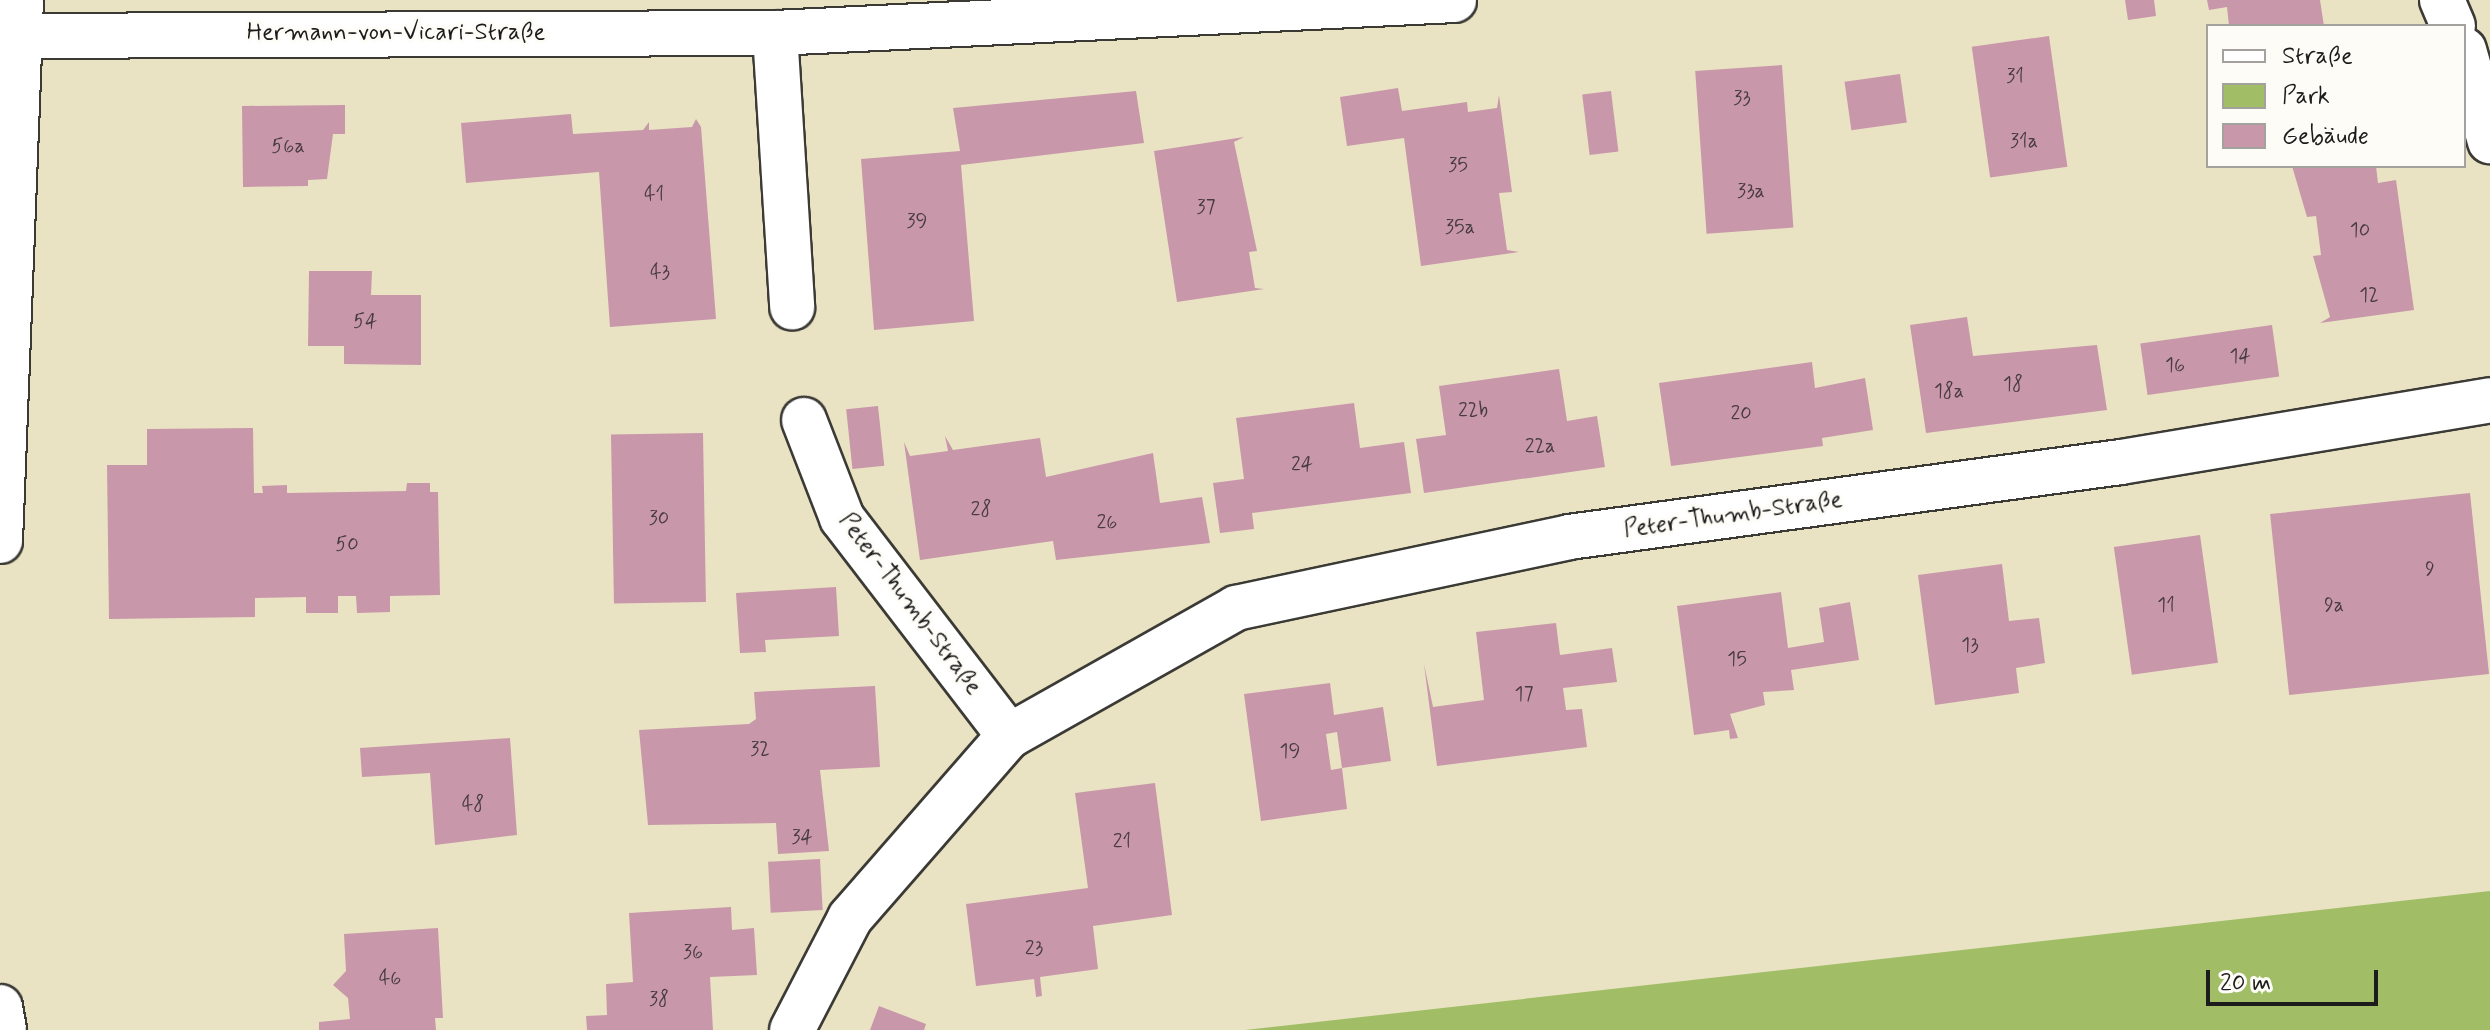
<!DOCTYPE html>
<meta charset="utf-8">
<style>
body{margin:0}
#map{position:relative;width:2490px;height:1030px;overflow:hidden;background:#e9e3c3;font-family:Mynerve,sans-serif}
div>[style]{position:absolute}
[style*='--x']{left:calc(var(--x)*1px);top:calc(var(--y)*1px);width:calc(var(--w)*1px);rotate:calc(var(--a)*1deg)}
.green>*{inset:0;background:#a1be66}
.building>*{inset:0;background:#c897a9;transform-origin:0 0}
.roads{filter:drop-shadow(2px 0 #3b3a35) drop-shadow(-2px 0 #3b3a35) drop-shadow(0 2px #3b3a35) drop-shadow(0 -2px #3b3a35)}
.minor>*{height:44px;margin:-22px;padding:0 22px;transform-origin:22px;border-radius:22px;background:#fff}
span{translate:-50% -50%;white-space:nowrap;text-align:center;line-height:1.15;-webkit-text-stroke:6px #fdfcf7;paint-order:stroke}
.number-label{font-size:20px;color:#473b3f}
.number-label span{-webkit-text-stroke-width:0}
.street-label{font-size:24px;color:#1c1c1c}
.legend{position:absolute;left:2206px;top:24px;width:260px;height:144px;box-sizing:border-box;background:#fdfcf7;border:2px solid #a3a29f;margin:0;padding:10px 14px;list-style:none;font-size:24px;color:#1c1c1c}
.legend li{display:flex;align-items:center;gap:16px;height:40px}
.legend b{width:40px;border:2px solid #a3a29f}
.scale{position:absolute;left:2206px;top:970px;width:172px;height:36px;box-sizing:border-box;border:4px solid #1c1c1c;border-top:0;padding-left:10px;font-size:24px;line-height:28px;white-space:nowrap;color:#1c1c1c;-webkit-text-stroke:6px #fdfcf7;paint-order:stroke}
</style>
<div id="map">
<div class="green">
<i style="clip-path:polygon(2490px 891px,2490px 1030px,1245px 1030px)"></i>
</div>
<div class="building">
<i style="clip-path:polygon(2125px 0,2154px 0,2156px 16px,2128px 20px)"></i>
<i style="clip-path:polygon(2207px 0,2320px 0,2324px 26px,2229px 26px,2227px 7px,2209px 10px)"></i>
<i style="left:2049px;top:36px;width:132px;height:78px;rotate:82deg"></i>
<i style="left:1782px;top:65px;width:163px;height:87px;rotate:86deg"></i>
<i style="left:1900px;top:74px;width:49px;height:56px;rotate:82deg"></i>
<i style="clip-path:polygon(1398px 88px,1402px 111px,1467px 102px,1468px 112px,1497px 108px,1499px 95px,1512px 192px,1499px 193px,1507px 250px,1519px 252px,1421px 266px,1404px 138px,1347px 146px,1340px 97px)"></i>
<i style="clip-path:polygon(1136px 91px,1144px 143px,961px 165px,974px 321px,874px 330px,861px 159px,960px 151px,953px 108px)"></i>
<i style="left:1611px;top:91px;width:61px;height:29px;rotate:83deg"></i>
<i style="clip-path:polygon(345px 105px,345px 134px,333px 134px,327px 179px,308px 180px,308px 186px,243px 187px,242px 106px)"></i>
<i style="clip-path:polygon(571px 114px,573px 134px,643px 130px,649px 122px,649px 130px,692px 127px,696px 119px,701px 127px,716px 319px,610px 327px,599px 172px,466px 183px,461px 123px)"></i>
<i style="clip-path:polygon(1244px 137px,1234px 142px,1257px 251px,1249px 252px,1255px 288px,1264px 289px,1177px 302px,1154px 151px)"></i>
<i style="clip-path:polygon(2292px 166px,2376px 166px,2378px 183px,2396px 180px,2414px 310px,2320px 323px,2330px 317px,2313px 256px,2321px 255px,2316px 216px,2307px 217px)"></i>
<i style="clip-path:polygon(309px 271px,372px 271px,371px 295px,421px 295px,421px 365px,344px 364px,344px 346px,308px 346px)"></i>
<i style="clip-path:polygon(1967px 317px,1973px 356px,2097px 345px,2107px 410px,1926px 433px,1910px 325px)"></i>
<i style="left:2272px;top:325px;width:52px;height:133px;rotate:82deg"></i>
<i style="clip-path:polygon(1812px 362px,1815px 388px,1865px 378px,1873px 430px,1822px 438px,1823px 446px,1671px 466px,1659px 383px)"></i>
<i style="clip-path:polygon(1559px 369px,1567px 421px,1597px 416px,1605px 467px,1424px 493px,1416px 439px,1446px 435px,1439px 386px)"></i>
<i style="clip-path:polygon(1354px 403px,1360px 448px,1404px 442px,1411px 493px,1252px 513px,1254px 529px,1220px 533px,1213px 483px,1244px 479px,1236px 418px)"></i>
<i style="left:878px;top:406px;width:60px;height:32px;rotate:84deg"></i>
<i style="clip-path:polygon(253px 428px,254px 493px,263px 493px,262px 486px,287px 485px,287px 493px,406px 491px,407px 483px,430px 483px,430px 492px,438px 492px,440px 595px,390px 596px,390px 612px,357px 613px,356px 596px,338px 596px,338px 613px,306px 613px,306px 597px,255px 598px,255px 617px,109px 619px,107px 465px,147px 465px,147px 429px)"></i>
<i style="left:703px;top:433px;width:169px;height:92px;rotate:89deg"></i>
<i style="clip-path:polygon(945px 436px,953px 450px,1040px 438px,1046px 477px,1153px 453px,1160px 503px,1202px 497px,1210px 543px,1056px 560px,1053px 541px,920px 560px,904px 442px,910px 456px,948px 451px)"></i>
<i style="left:2470px;top:493px;width:182px;height:201px;rotate:84deg"></i>
<i style="left:2200px;top:535px;width:129px;height:87px;rotate:82deg"></i>
<i style="clip-path:polygon(2002px 564px,2009px 621px,2039px 618px,2045px 663px,2016px 668px,2019px 693px,1935px 705px,1918px 575px)"></i>
<i style="clip-path:polygon(836px 587px,839px 636px,765px 640px,766px 652px,740px 653px,736px 593px)"></i>
<i style="clip-path:polygon(1781px 592px,1788px 648px,1824px 642px,1819px 608px,1850px 602px,1859px 660px,1791px 670px,1794px 690px,1763px 692px,1765px 705px,1730px 714px,1738px 738px,1730px 739px,1729px 730px,1694px 735px,1677px 606px)"></i>
<i style="clip-path:polygon(1556px 623px,1560px 655px,1612px 648px,1617px 682px,1563px 688px,1566px 710px,1582px 709px,1587px 747px,1437px 766px,1424px 664px,1433px 707px,1484px 700px,1476px 632px)"></i>
<i style="clip-path:polygon(1330px 683px,1334px 715px,1383px 707px,1391px 761px,1342px 768px,1337px 732px,1326px 734px,1331px 770px,1342px 768px,1347px 809px,1261px 821px,1244px 694px)"></i>
<i style="clip-path:polygon(875px 686px,880px 767px,820px 770px,829px 851px,778px 854px,776px 823px,648px 825px,639px 730px,749px 724px,756px 719px,754px 692px)"></i>
<i style="clip-path:polygon(510px 738px,517px 835px,435px 845px,430px 773px,362px 777px,360px 748px)"></i>
<i style="clip-path:polygon(1155px 783px,1172px 915px,1093px 926px,1098px 969px,1040px 977px,1042px 996px,1036px 997px,1034px 979px,976px 986px,966px 904px,1088px 888px,1075px 793px)"></i>
<i style="left:820px;top:859px;width:51px;height:52px;rotate:87deg"></i>
<i style="clip-path:polygon(731px 907px,732px 930px,754px 928px,757px 975px,710px 977px,713px 1030px,587px 1030px,586px 1016px,607px 1015px,606px 984px,633px 982px,629px 913px)"></i>
<i style="clip-path:polygon(438px 928px,443px 1018px,435px 1018px,436px 1030px,319px 1030px,319px 1022px,350px 1019px,348px 998px,333px 985px,346px 971px,344px 934px)"></i>
<i style="clip-path:polygon(879px 1006px,926px 1024px,924px 1030px,870px 1030px)"></i>
</div>
<div class="roads">
<div class="minor">
<i style="--x:2442;--y:0;--w:28;--a:67"></i>
<i style="--x:775;--y:33;--w:275;--a:86.4"></i>
<i style="--x:0;--y:36;--w:775;--a:-0.22"></i>
<i style="--x:775;--y:33;--w:680;--a:-2.78"></i>
<i style="--x:2464;--y:50;--w:95;--a:74.1"></i>
<i style="--x:804;--y:420;--w:105;--a:68.8"></i>
<i style="--x:842;--y:518;--w:275;--a:52.5"></i>
<i style="--x:0;--y:541;--w:541;--a:-87.78"></i>
<i style="--x:0;--y:1007;--w:23;--a:80"></i>
<i style="--x:792;--y:1030;--w:126;--a:-62.6"></i>
<i style="--x:850;--y:918;--w:242;--a:-48.9"></i>
<i style="--x:1009;--y:736;--w:261;--a:-29.4"></i>
<i style="--x:1236;--y:608;--w:340;--a:-12"></i>
<i style="--x:1569;--y:537;--w:557;--a:-7.74"></i>
<i style="--x:2121;--y:462;--w:374;--a:-9.5"></i>
</div>
</div>
<div class="number-label">
<span style="left:2015px;top:76px">31</span>
<span style="left:1742px;top:98px">33</span>
<span style="left:2024px;top:141px">31a</span>
<span style="left:288px;top:146px">56a</span>
<span style="left:1458px;top:165px">35</span>
<span style="left:1751px;top:191px">33a</span>
<span style="left:654px;top:194px">41</span>
<span style="left:1206px;top:207px">37</span>
<span style="left:917px;top:221px">39</span>
<span style="left:1460px;top:227px">35a</span>
<span style="left:2360px;top:230px">10</span>
<span style="left:660px;top:272px">43</span>
<span style="left:2369px;top:295px">12</span>
<span style="left:365px;top:321px">54</span>
<span style="left:2240px;top:356px">14</span>
<span style="left:2175px;top:365px">16</span>
<span style="left:2013px;top:384px">18</span>
<span style="left:1949px;top:391px">18a</span>
<span style="left:1473px;top:410px">22b</span>
<span style="left:1741px;top:413px">20</span>
<span style="left:1540px;top:446px">22a</span>
<span style="left:1302px;top:464px">24</span>
<span style="left:981px;top:509px">28</span>
<span style="left:659px;top:518px">30</span>
<span style="left:1107px;top:522px">26</span>
<span style="left:347px;top:544px">50</span>
<span style="left:2430px;top:569px">9</span>
<span style="left:2166px;top:605px">11</span>
<span style="left:2334px;top:605px">9a</span>
<span style="left:1970px;top:645px">13</span>
<span style="left:1737px;top:659px">15</span>
<span style="left:1524px;top:694px">17</span>
<span style="left:760px;top:749px">32</span>
<span style="left:1290px;top:751px">19</span>
<span style="left:473px;top:804px">48</span>
<span style="left:802px;top:837px">34</span>
<span style="left:1122px;top:841px">21</span>
<span style="left:1034px;top:948px">23</span>
<span style="left:693px;top:952px">36</span>
<span style="left:390px;top:978px">46</span>
<span style="left:659px;top:999px">38</span>
</div>
<div class="street-label">
<span style="left:396px;top:33px">Hermann-von-Vicari-Straße</span>
<span style="left:1733px;top:515px;rotate:-8deg">Peter-Thumb-Straße</span>
<span style="left:910px;top:604px;rotate:53deg">Peter-Thumb-Straße</span>
</div>
<ul class="legend">
<li><b style="height:10px;background:#fff"></b>Straße</li>
<li><b style="height:22px;background:#a1be66"></b>Park</li>
<li><b style="height:22px;background:#c897a9"></b>Gebäude</li>
</ul>
<div class="scale">20 m</div>
</div>
